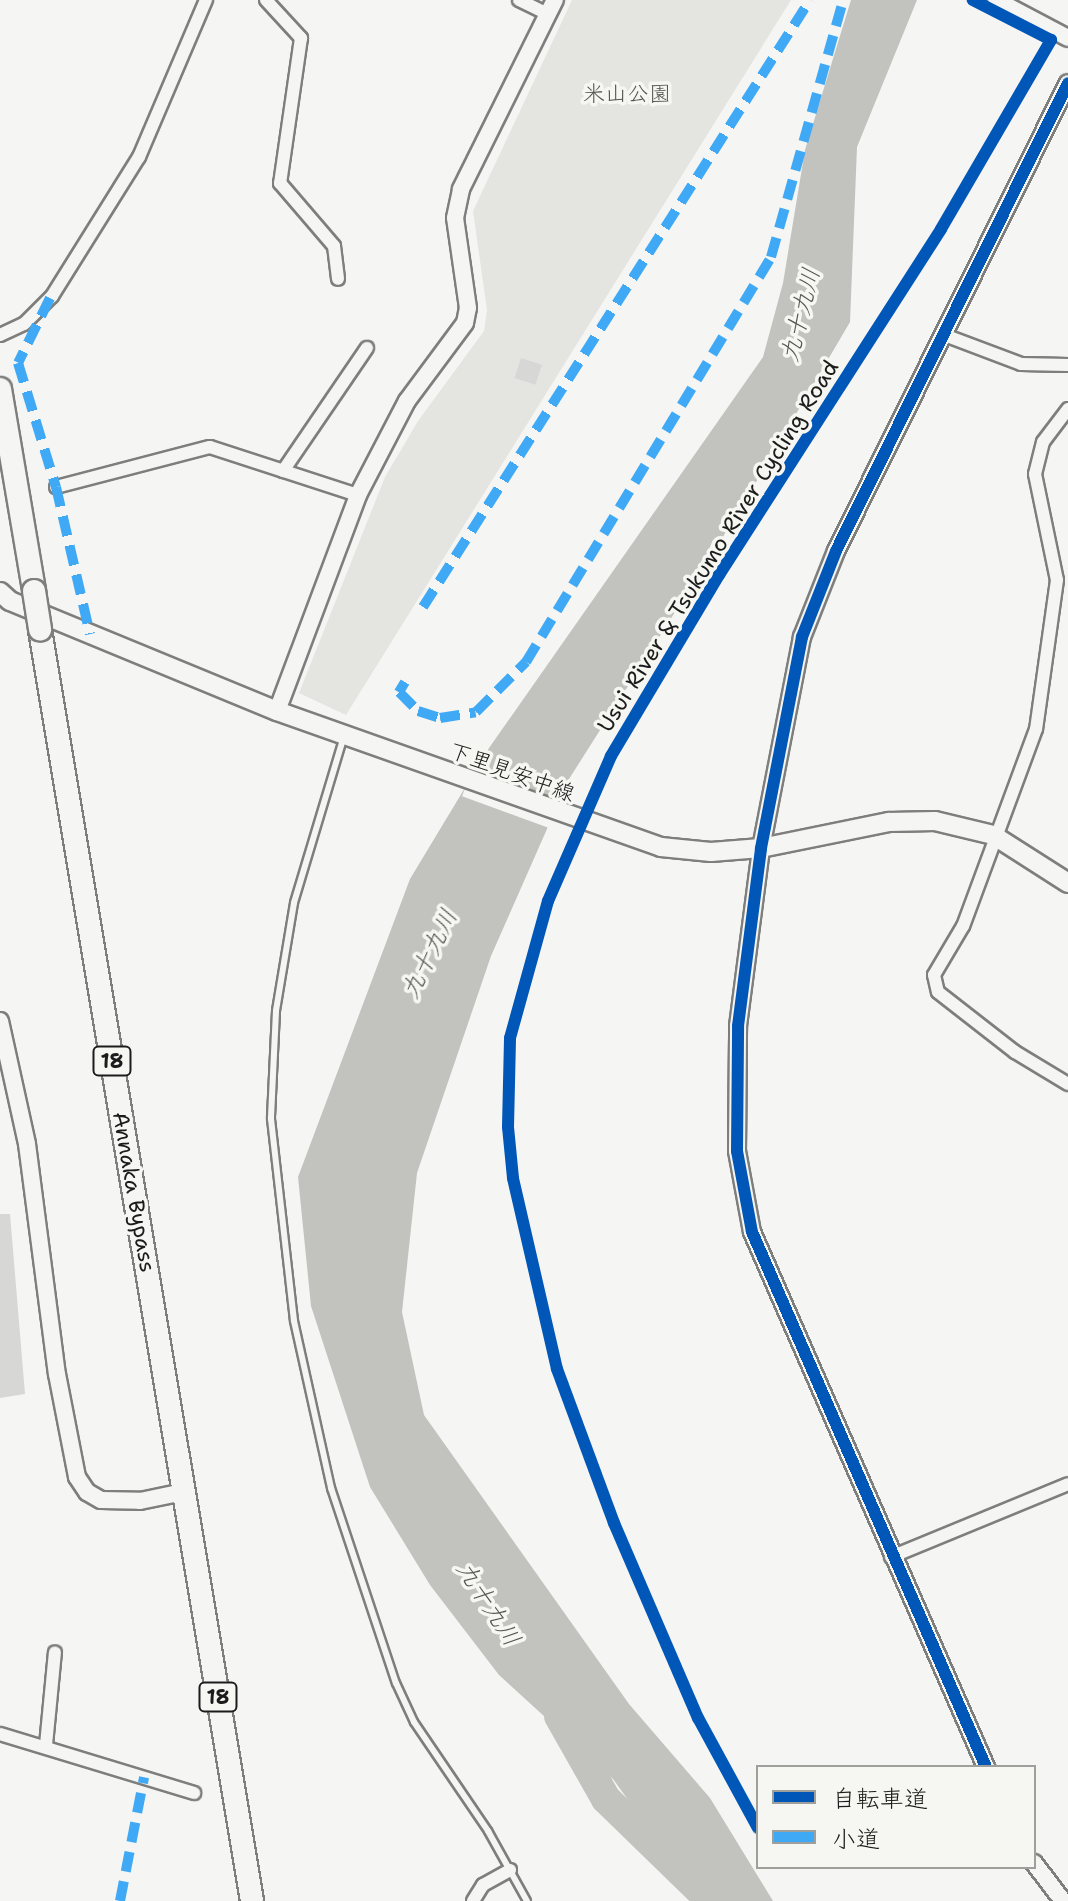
<!DOCTYPE html>
<meta charset="utf-8">
<style>
body{margin:0}
#map{position:relative;width:1068px;height:1901px;overflow:hidden;background:#f5f5f3;font-family:"Shantell Sans","Klee One",sans-serif}
div>[style]{position:absolute}
[style*='--x']{left:calc(var(--x)*1px);top:calc(var(--y)*1px);width:calc(var(--w)*1px);rotate:calc(var(--a)*1deg)}
.green>*{inset:0;background:#e4e4e1}
.water>*{inset:0;background:#c2c2bf}
.pier>*{inset:0;background:#f5f5f3;transform-origin:0 0}
.river>*{height:30px;margin:-15px;padding:0 15px;transform-origin:15px;border-radius:15px;background:#c2c2bf}
.building>*{inset:0;background:#d7d7d6;transform-origin:0 0}
.roads{filter:drop-shadow(2px 0 #7e7e7d) drop-shadow(-2px 0 #7e7e7d) drop-shadow(0 2px #7e7e7d) drop-shadow(0 -2px #7e7e7d)}
.service>*{height:6px;margin:-3px;padding:0 3px;transform-origin:3px;border-radius:3px;background:#f5f5f3}
.minor>*{height:12px;margin:-6px;padding:0 6px;transform-origin:6px;border-radius:6px;background:#f5f5f3}
.tertiary>*{height:16px;margin:-8px;padding:0 8px;transform-origin:8px;border-radius:8px;background:#f5f5f3}
.secondary>*{height:18px;margin:-9px;padding:0 9px;transform-origin:9px;border-radius:9px;background:#f5f5f3}
.trunk>*{height:22px;margin:-11px;padding:0 11px;transform-origin:11px;border-radius:11px;background:#f5f5f3}
.bridges{filter:drop-shadow(2px 0 #7e7e7d) drop-shadow(-2px 0 #7e7e7d) drop-shadow(0 2px #7e7e7d) drop-shadow(0 -2px #7e7e7d)}
.trunk-bridge>*{height:22px;margin:-11px;padding:0 11px;transform-origin:11px;border-radius:11px;background:#f5f5f3}
.quiet>*{height:10px;margin-top:-5px;transform-origin:0;background:repeating-linear-gradient(90deg,#3fa9f5 0 20px,transparent 0 30px)}
.cycleway>*{height:12px;margin:-6px;padding:0 6px;transform-origin:6px;border-radius:6px;background:#0057b8}
span{translate:-50% -50%;white-space:nowrap;text-align:center;line-height:1.15;-webkit-text-stroke:7px #f6f6f2;paint-order:stroke}
.shield-label span{padding:2px 6px;background:#f6f6f2;border:2px solid;border-radius:6px;-webkit-text-stroke-width:0}
.shield-label{font-size:20px;color:#1c1c1c;font-weight:700}
.park-label{font-size:22px;color:#545453}
.street-label{font-size:22px;color:#1c1c1c}
.water-label{font-size:24px;color:#565654;font-style:italic}
.legend{position:absolute;left:756px;top:1765px;width:280px;height:104px;box-sizing:border-box;background:#f6f6f2;border:2px solid #9f9f9c;margin:0;padding:10px 14px;list-style:none;font-size:24px;color:#1c1c1c}
.legend li{display:flex;align-items:center;gap:16px;height:40px}
.legend b{width:40px;border:2px solid #9f9f9c}
</style>
<div id="map">
<div class="green">
<i style="clip-path:polygon(572px 0,791px 0,346px 715px,299px 693px,385px 477px,418px 421px,484px 331px,487px 310px,473px 211px)"></i>
</div>
<div class="water">
<i style="clip-path:polygon(851px 0,917px 0,857px 147px,850px 322px,738px 513px,569px 779px,491px 956px,417px 1173px,402px 1312px,424px 1415px,629px 1704px,710px 1798px,773px 1901px,701px 1901px,613px 1779px,499px 1675px,430px 1585px,370px 1487px,311px 1306px,298px 1177px,410px 879px,489px 748px,763px 357px,783px 283px,805px 150px)"></i>
</div>
<div class="pier">
<i style="left:472px;top:769px;width:97px;height:29px;rotate:20deg"></i>
</div>
<div class="river">
<i style="--x:559;--y:1716;--w:95;--a:60.5"></i>
<i style="--x:606;--y:1799;--w:146;--a:44.2"></i>
</div>
<div class="building">
<i style="left:521px;top:358px;width:22px;height:21px;rotate:18deg"></i>
<i style="clip-path:polygon(0 1214px,10px 1214px,25px 1394px,0 1398px)"></i>
</div>
<div class="roads">
<div class="service">
<i style="--x:344;--y:736;--w:174;--a:106.7"></i>
<i style="--x:294;--y:903;--w:109;--a:99.5"></i>
<i style="--x:276;--y:1011;--w:108;--a:92.7"></i>
<i style="--x:271;--y:1119;--w:203;--a:83.5"></i>
<i style="--x:294;--y:1321;--w:171;--a:77.5"></i>
<i style="--x:331;--y:1488;--w:206;--a:71.6"></i>
<i style="--x:396;--y:1683;--w:43;--a:65.2"></i>
<i style="--x:414;--y:1722;--w:132;--a:55.8"></i>
<i style="--x:488;--y:1831;--w:80;--a:60.9"></i>
</div>
<div class="minor">
<i style="--x:266;--y:0;--w:52;--a:47.4"></i>
<i style="--x:301;--y:38;--w:147;--a:98.2"></i>
<i style="--x:280;--y:183;--w:83;--a:49.4"></i>
<i style="--x:334;--y:246;--w:33;--a:83"></i>
<i style="--x:519;--y:0;--w:32;--a:26"></i>
<i style="--x:0;--y:335;--w:26;--a:-25"></i>
<i style="--x:24;--y:324;--w:40;--a:-45"></i>
<i style="--x:52;--y:296;--w:164;--a:-58"></i>
<i style="--x:139;--y:157;--w:171;--a:-66.9"></i>
<i style="--x:947;--y:336;--w:79;--a:20.7"></i>
<i style="--x:1021;--y:364;--w:47;--a:1.2"></i>
<i style="--x:1068;--y:409;--w:41;--a:127.1"></i>
<i style="--x:1043;--y:442;--w:33;--a:104"></i>
<i style="--x:1035;--y:474;--w:108;--a:78.3"></i>
<i style="--x:1057;--y:580;--w:150;--a:98"></i>
<i style="--x:1036;--y:729;--w:210;--a:110.3"></i>
<i style="--x:963;--y:926;--w:57;--a:120.6"></i>
<i style="--x:934;--y:975;--w:17;--a:77"></i>
<i style="--x:938;--y:992;--w:98;--a:37.9"></i>
<i style="--x:1015;--y:1052;--w:62;--a:31.1"></i>
<i style="--x:283;--y:471;--w:149;--a:-55.7"></i>
<i style="--x:56;--y:487;--w:159;--a:-14.6"></i>
<i style="--x:210;--y:447;--w:156;--a:18"></i>
<i style="--x:891;--y:1557;--w:191;--a:-22.4"></i>
<i style="--x:0;--y:1734;--w:203;--a:16.9"></i>
<i style="--x:46;--y:1745;--w:93;--a:-84.5"></i>
<i style="--x:473;--y:1901;--w:19;--a:-58"></i>
<i style="--x:483;--y:1885;--w:31;--a:-29"></i>
</div>
<div class="tertiary">
<i style="--x:996;--y:0;--w:81;--a:27.8"></i>
<i style="--x:277;--y:711;--w:231;--a:-69.4"></i>
<i style="--x:358;--y:495;--w:106;--a:-62.5"></i>
<i style="--x:407;--y:401;--w:97;--a:-53.4"></i>
<i style="--x:465;--y:323;--w:15;--a:-79"></i>
<i style="--x:468;--y:308;--w:91;--a:-98.2"></i>
<i style="--x:455;--y:218;--w:30;--a:-78"></i>
<i style="--x:461;--y:189;--w:211;--a:-63.6"></i>
<i style="--x:0;--y:1021;--w:126;--a:77.6"></i>
<i style="--x:27;--y:1144;--w:232;--a:82.6"></i>
<i style="--x:57;--y:1374;--w:105;--a:79"></i>
<i style="--x:77;--y:1477;--w:18;--a:56"></i>
<i style="--x:87;--y:1492;--w:16;--a:30"></i>
<i style="--x:101;--y:1500;--w:39;--a:1"></i>
<i style="--x:140;--y:1501;--w:45;--a:-11.6"></i>
<i style="--x:986;--y:1767;--w:584;--a:-113.62"></i>
<i style="--x:752;--y:1232;--w:82;--a:-100.5"></i>
<i style="--x:737;--y:1151;--w:125;--a:-89.5"></i>
<i style="--x:738;--y:1026;--w:179;--a:-82.6"></i>
<i style="--x:761;--y:848;--w:215;--a:-79"></i>
<i style="--x:802;--y:637;--w:92;--a:-68.4"></i>
<i style="--x:836;--y:551;--w:522;--a:-63.63"></i>
<i style="--x:1034;--y:1863;--w:48;--a:52.7"></i>
</div>
<div class="secondary">
<i style="--x:0;--y:592;--w:13;--a:42"></i>
<i style="--x:10;--y:601;--w:289;--a:22.4"></i>
<i style="--x:277;--y:711;--w:407;--a:19.5"></i>
<i style="--x:661;--y:847;--w:50;--a:5.7"></i>
<i style="--x:711;--y:852;--w:50;--a:-4.6"></i>
<i style="--x:761;--y:848;--w:131;--a:-11.5"></i>
<i style="--x:889;--y:822;--w:46;--a:-1.2"></i>
<i style="--x:935;--y:821;--w:60;--a:13.6"></i>
<i style="--x:993;--y:835;--w:89;--a:32.6"></i>
</div>
<div class="trunk">
<i style="--x:0;--y:389;--w:205;--a:80.4"></i>
<i style="--x:40;--y:630;--w:1289;--a:80.53"></i>
</div>
</div>
<div class="bridges">
<div class="trunk-bridge">
<i style="--x:34;--y:591;--w:39;--a:81"></i>
</div>
</div>
<div class="quiet">
<i style="--x:50;--y:298;--w:72;--a:116.2"></i>
<i style="--x:18;--y:363;--w:130;--a:73"></i>
<i style="--x:56;--y:487;--w:151;--a:77"></i>
<i style="--x:423;--y:607;--w:720;--a:-57.48"></i>
<i style="--x:405;--y:682;--w:12;--a:121"></i>
<i style="--x:399;--y:692;--w:27;--a:45"></i>
<i style="--x:418;--y:711;--w:23;--a:18"></i>
<i style="--x:440;--y:718;--w:36;--a:-9"></i>
<i style="--x:476;--y:712;--w:71;--a:-45"></i>
<i style="--x:526;--y:662;--w:473;--a:-58.8"></i>
<i style="--x:771;--y:257;--w:267;--a:-74.3"></i>
<i style="--x:120;--y:1901;--w:126;--a:-79"></i>
</div>
<div class="cycleway">
<i style="--x:986;--y:1767;--w:584;--a:-113.62"></i>
<i style="--x:752;--y:1232;--w:82;--a:-100.5"></i>
<i style="--x:737;--y:1151;--w:125;--a:-89.5"></i>
<i style="--x:738;--y:1026;--w:179;--a:-82.6"></i>
<i style="--x:761;--y:848;--w:215;--a:-79"></i>
<i style="--x:802;--y:637;--w:92;--a:-68.4"></i>
<i style="--x:836;--y:551;--w:522;--a:-63.63"></i>
<i style="--x:758;--y:1828;--w:125;--a:-118.6"></i>
<i style="--x:698;--y:1718;--w:212;--a:-113.3"></i>
<i style="--x:614;--y:1523;--w:164;--a:-110.3"></i>
<i style="--x:557;--y:1369;--w:196;--a:-103"></i>
<i style="--x:513;--y:1178;--w:51;--a:-95.6"></i>
<i style="--x:508;--y:1127;--w:89;--a:-88.7"></i>
<i style="--x:510;--y:1038;--w:142;--a:-74.5"></i>
<i style="--x:548;--y:901;--w:158;--a:-66.5"></i>
<i style="--x:611;--y:756;--w:211;--a:-59.2"></i>
<i style="--x:719;--y:575;--w:411;--a:-57.3"></i>
<i style="--x:941;--y:229;--w:219;--a:-59.8"></i>
<i style="--x:1051;--y:40;--w:88;--a:-152.9"></i>
</div>
<div class="shield-label">
<span style="left:112px;top:1061px">18</span>
<span style="left:218px;top:1697px">18</span>
</div>
<div class="park-label">
<span style="left:627px;top:94px">米山公園</span>
</div>
<div class="street-label">
<span style="left:718px;top:546px;rotate:-58deg">Usui River &amp; Tsukumo River Cycling Road</span>
<span style="left:512px;top:772px;rotate:20deg">下里見安中線</span>
<span style="left:134px;top:1192px;rotate:80deg">Annaka Bypass</span>
</div>
<div class="water-label">
<span style="left:801px;top:315px;rotate:-76deg">九十九川</span>
<span style="left:430px;top:954px;rotate:-64deg">九十九川</span>
<span style="left:488px;top:1604px;rotate:57deg">九十九川</span>
</div>
<ul class="legend">
<li><b style="height:10px;background:#0057b8"></b>自転車道</li>
<li><b style="height:10px;background:#3fa9f5"></b>小道</li>
</ul>
</div>
